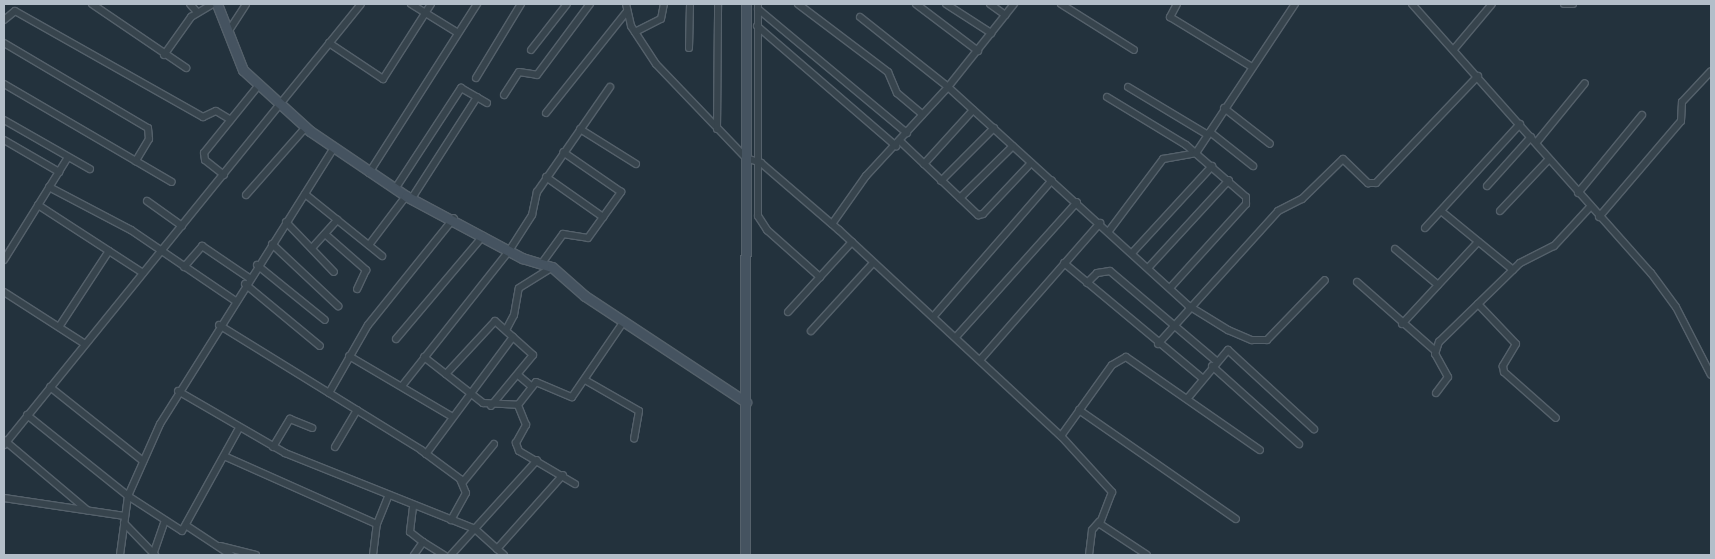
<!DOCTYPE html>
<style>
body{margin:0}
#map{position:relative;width:1715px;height:559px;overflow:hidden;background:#23323d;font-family:Commissioner,sans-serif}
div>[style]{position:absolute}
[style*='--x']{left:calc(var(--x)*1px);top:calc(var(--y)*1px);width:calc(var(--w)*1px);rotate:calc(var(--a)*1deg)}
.roads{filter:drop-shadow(1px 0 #55616b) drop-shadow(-1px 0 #55616b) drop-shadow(0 1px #55616b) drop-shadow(0 -1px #55616b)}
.street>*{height:6px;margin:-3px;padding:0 3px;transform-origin:3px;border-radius:3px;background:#37444d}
.secondary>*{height:9px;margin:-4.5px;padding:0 4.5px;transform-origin:4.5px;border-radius:4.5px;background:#455360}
span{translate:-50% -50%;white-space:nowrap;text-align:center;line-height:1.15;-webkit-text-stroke:4px #1c2932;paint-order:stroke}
.frame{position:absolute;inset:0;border:5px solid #b3bec9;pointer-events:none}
</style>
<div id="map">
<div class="roads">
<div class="street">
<i style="--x:92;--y:4;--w:114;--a:34.2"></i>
<i style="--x:190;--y:4;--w:11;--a:49"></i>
<i style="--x:411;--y:4;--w:55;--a:31.7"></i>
<i style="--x:626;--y:4;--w:23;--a:77"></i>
<i style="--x:631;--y:26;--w:45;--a:56.7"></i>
<i style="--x:656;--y:64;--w:130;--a:46.2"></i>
<i style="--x:746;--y:158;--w:16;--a:18"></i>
<i style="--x:761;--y:163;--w:103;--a:40.7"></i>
<i style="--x:839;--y:230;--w:303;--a:42.9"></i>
<i style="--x:1061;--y:436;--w:76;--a:47.7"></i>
<i style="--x:1112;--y:492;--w:34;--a:111"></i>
<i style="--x:1100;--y:524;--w:56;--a:33.4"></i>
<i style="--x:758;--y:4;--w:212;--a:90"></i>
<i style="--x:758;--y:216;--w:17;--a:57"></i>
<i style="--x:767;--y:230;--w:71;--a:41.6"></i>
<i style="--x:798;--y:4;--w:113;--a:37.1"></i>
<i style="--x:888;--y:72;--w:23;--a:67"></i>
<i style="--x:897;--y:93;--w:33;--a:40"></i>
<i style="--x:916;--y:4;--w:78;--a:37.2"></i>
<i style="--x:946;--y:4;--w:54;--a:32.8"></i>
<i style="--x:990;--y:4;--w:19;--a:36"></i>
<i style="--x:1061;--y:4;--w:86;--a:32.2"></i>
<i style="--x:1177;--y:4;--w:15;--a:118"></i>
<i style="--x:1170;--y:17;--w:96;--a:31.4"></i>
<i style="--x:1412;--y:4;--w:360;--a:48.4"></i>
<i style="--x:1651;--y:273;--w:42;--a:53.7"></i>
<i style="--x:1676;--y:307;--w:76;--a:62.8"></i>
<i style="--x:1564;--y:4;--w:9;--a:0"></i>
<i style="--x:758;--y:9;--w:194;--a:39.8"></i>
<i style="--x:860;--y:17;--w:112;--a:38.5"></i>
<i style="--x:948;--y:87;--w:326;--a:42.3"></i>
<i style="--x:1189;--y:306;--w:46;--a:31.6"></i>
<i style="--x:1228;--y:330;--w:26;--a:23"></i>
<i style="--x:1252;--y:340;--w:15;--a:0"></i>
<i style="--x:1267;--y:340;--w:83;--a:-46"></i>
<i style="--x:4;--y:20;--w:14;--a:-39"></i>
<i style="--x:15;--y:11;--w:216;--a:29.4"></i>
<i style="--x:203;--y:117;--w:14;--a:-25"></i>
<i style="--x:216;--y:111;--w:17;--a:31"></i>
<i style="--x:757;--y:26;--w:184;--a:40.8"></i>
<i style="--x:228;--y:32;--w:33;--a:-57"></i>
<i style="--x:635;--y:32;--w:29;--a:-27"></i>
<i style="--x:661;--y:19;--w:15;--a:-79"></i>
<i style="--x:4;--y:43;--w:167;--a:30.6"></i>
<i style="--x:148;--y:128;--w:11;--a:85"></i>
<i style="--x:149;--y:139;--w:26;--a:121"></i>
<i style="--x:329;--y:43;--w:65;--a:33.7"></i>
<i style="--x:383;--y:79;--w:89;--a:-57.4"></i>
<i style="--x:689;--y:48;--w:44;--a:-88.7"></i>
<i style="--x:1455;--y:48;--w:57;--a:-49.9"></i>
<i style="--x:531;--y:50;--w:58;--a:-52"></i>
<i style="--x:164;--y:55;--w:47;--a:-54.6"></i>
<i style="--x:191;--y:17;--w:26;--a:-31"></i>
<i style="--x:476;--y:78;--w:87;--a:-58.7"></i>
<i style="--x:4;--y:84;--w:194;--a:30.3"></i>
<i style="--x:1128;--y:87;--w:93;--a:31"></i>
<i style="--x:504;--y:95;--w:27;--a:-57"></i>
<i style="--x:519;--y:72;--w:18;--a:9"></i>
<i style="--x:537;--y:75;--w:89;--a:-53.3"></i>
<i style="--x:1107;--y:97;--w:92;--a:31.3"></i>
<i style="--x:1186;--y:145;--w:79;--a:40.9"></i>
<i style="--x:1246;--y:197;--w:7;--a:90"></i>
<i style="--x:1246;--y:204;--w:113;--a:132.1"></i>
<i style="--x:1224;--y:108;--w:58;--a:38"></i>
<i style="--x:546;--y:113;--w:130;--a:-51.5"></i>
<i style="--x:4;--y:120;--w:99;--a:29.7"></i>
<i style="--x:580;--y:129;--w:66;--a:32"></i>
<i style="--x:717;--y:129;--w:125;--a:-89.5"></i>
<i style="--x:1210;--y:132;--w:55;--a:38.3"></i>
<i style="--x:4;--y:140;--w:64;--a:30.2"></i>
<i style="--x:900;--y:141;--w:108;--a:43.5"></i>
<i style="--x:978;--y:215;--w:5;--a:-11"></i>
<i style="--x:983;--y:214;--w:70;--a:-46.7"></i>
<i style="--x:1536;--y:143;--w:77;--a:-50.8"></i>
<i style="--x:924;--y:164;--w:73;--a:-47.8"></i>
<i style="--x:369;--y:173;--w:201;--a:-57.4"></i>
<i style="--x:224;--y:175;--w:24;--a:-142"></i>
<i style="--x:205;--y:160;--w:7;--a:-98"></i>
<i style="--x:204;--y:153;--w:86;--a:-51.1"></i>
<i style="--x:546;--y:177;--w:70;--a:35.1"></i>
<i style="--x:941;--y:181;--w:75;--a:-45"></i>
<i style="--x:1487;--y:186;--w:66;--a:-48.1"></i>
<i style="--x:49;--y:187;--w:93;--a:27.7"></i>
<i style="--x:131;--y:230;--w:125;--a:34.2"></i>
<i style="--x:395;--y:189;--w:121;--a:-56.8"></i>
<i style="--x:461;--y:88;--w:30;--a:30"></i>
<i style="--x:1578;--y:193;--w:101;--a:-50.6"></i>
<i style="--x:305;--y:194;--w:99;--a:38.8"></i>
<i style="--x:246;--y:195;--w:91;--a:-48.6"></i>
<i style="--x:412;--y:198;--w:120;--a:-57.2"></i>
<i style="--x:960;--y:198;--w:74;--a:-44.5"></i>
<i style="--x:147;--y:201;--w:43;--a:35.5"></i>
<i style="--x:38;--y:205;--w:125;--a:32.9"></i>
<i style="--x:1441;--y:211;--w:93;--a:39.3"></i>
<i style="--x:1500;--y:211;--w:71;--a:-46.7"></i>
<i style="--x:1599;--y:217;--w:126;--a:-49.5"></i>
<i style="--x:1681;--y:121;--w:19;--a:-87"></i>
<i style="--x:1682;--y:102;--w:42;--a:-46.9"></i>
<i style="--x:286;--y:222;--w:69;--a:46.2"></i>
<i style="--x:832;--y:224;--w:59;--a:-54.7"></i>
<i style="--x:866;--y:176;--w:121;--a:-47.3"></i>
<i style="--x:948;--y:87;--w:106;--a:-51.5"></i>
<i style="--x:1425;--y:228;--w:141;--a:-47.6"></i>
<i style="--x:1109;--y:231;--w:90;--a:-53.1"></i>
<i style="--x:1163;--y:159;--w:34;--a:-10"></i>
<i style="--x:1196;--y:153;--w:179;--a:-56.4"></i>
<i style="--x:325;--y:234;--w:55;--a:41.3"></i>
<i style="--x:366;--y:270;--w:21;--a:115"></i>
<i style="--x:272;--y:244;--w:91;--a:43.2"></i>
<i style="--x:369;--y:245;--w:61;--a:-52.9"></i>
<i style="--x:312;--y:248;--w:38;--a:-48"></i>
<i style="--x:1395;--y:249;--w:56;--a:39.9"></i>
<i style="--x:1133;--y:252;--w:117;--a:-47.4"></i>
<i style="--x:4;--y:260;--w:121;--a:-58.1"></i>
<i style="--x:542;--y:263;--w:36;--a:-54"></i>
<i style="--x:563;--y:234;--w:25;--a:9"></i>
<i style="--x:588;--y:238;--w:57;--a:-54.3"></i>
<i style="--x:621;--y:192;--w:70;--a:-145.4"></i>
<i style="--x:1064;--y:263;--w:180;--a:39.8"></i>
<i style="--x:257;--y:265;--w:87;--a:39"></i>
<i style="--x:184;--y:267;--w:28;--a:-49"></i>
<i style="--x:202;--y:246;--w:57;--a:34.2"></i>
<i style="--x:1149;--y:267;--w:118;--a:-47.4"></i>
<i style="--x:1357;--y:282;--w:103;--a:41.4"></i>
<i style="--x:1087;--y:283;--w:14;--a:-45"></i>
<i style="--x:1097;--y:273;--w:13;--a:-9"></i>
<i style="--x:1110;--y:271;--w:139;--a:40.3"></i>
<i style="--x:245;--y:284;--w:97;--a:39.6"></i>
<i style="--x:4;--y:292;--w:96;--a:32.7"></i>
<i style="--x:1478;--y:304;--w:55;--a:46.5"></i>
<i style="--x:1516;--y:344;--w:26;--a:121"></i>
<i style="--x:1503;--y:366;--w:6;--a:81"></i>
<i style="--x:1504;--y:372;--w:69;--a:41.5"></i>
<i style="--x:788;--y:312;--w:95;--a:-47.6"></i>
<i style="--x:933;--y:317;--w:181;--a:-49"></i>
<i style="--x:1402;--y:324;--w:112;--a:-47.2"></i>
<i style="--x:219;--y:325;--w:238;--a:31.7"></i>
<i style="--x:421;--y:450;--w:49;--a:36.6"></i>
<i style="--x:460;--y:479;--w:15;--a:67"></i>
<i style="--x:466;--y:493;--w:31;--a:119"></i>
<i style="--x:59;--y:327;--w:91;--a:-56.7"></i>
<i style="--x:506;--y:330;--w:17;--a:-62"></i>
<i style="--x:514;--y:315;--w:27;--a:-80"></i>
<i style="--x:519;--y:288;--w:39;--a:-32"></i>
<i style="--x:811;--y:331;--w:92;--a:-47.6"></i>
<i style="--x:956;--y:337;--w:181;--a:-48.1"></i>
<i style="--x:396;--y:339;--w:135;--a:-49.8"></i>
<i style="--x:1158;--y:344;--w:179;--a:-47.9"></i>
<i style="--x:1278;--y:211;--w:27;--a:-27"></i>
<i style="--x:1302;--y:199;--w:57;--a:-44.3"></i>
<i style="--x:1343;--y:159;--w:35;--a:44"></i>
<i style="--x:1368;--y:183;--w:8;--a:0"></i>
<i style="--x:1376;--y:183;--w:148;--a:-46.4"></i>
<i style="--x:349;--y:356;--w:118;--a:30.5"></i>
<i style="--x:424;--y:357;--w:75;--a:37.9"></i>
<i style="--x:483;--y:403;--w:35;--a:3"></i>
<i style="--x:981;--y:359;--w:181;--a:-48.8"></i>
<i style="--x:1212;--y:366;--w:117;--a:41.9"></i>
<i style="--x:446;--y:374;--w:72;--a:-47.2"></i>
<i style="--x:495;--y:321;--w:51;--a:41.8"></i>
<i style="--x:533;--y:355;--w:66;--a:129.5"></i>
<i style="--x:518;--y:375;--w:17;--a:40"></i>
<i style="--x:585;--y:380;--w:62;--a:29.9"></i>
<i style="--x:639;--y:411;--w:28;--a:100"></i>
<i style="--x:402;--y:386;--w:172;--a:-51.6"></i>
<i style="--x:509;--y:251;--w:43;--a:-57.4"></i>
<i style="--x:532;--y:215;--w:24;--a:-78"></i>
<i style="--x:537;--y:192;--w:128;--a:-55.2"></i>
<i style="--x:50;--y:387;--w:119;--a:38.5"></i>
<i style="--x:178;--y:391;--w:124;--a:30.1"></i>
<i style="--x:285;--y:453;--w:205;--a:21.8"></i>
<i style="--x:475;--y:529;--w:39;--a:42"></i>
<i style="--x:329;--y:393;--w:78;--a:-60.2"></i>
<i style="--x:368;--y:325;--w:137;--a:-51.2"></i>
<i style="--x:1436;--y:393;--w:20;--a:-53"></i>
<i style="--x:1448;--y:377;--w:26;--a:-119"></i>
<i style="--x:1435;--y:354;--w:13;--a:-72"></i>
<i style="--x:1439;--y:342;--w:113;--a:-44.3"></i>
<i style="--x:1520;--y:263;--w:38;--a:-27"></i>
<i style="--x:1554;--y:246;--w:53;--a:-47.3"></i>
<i style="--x:1187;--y:399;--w:64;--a:-50.1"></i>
<i style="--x:1228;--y:350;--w:117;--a:42.6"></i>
<i style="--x:1079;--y:410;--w:191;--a:34.8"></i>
<i style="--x:27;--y:415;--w:129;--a:38.7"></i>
<i style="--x:128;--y:496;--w:64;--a:32.9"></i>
<i style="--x:182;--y:531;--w:118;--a:-61"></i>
<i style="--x:1061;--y:436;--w:87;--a:-54.3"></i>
<i style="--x:1112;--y:365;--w:16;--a:-30"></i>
<i style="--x:1126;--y:357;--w:163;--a:34.8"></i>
<i style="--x:4;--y:440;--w:109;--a:40.1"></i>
<i style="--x:4;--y:445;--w:567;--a:-51.01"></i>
<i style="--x:273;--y:447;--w:33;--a:-59"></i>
<i style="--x:290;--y:419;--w:24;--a:22"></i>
<i style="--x:335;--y:447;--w:43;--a:-59.3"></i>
<i style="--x:426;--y:454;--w:146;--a:-53.4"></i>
<i style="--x:224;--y:456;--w:167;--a:24"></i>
<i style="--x:463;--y:482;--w:49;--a:-50.8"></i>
<i style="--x:575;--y:484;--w:65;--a:-149.5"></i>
<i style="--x:519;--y:451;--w:9;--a:-111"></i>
<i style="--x:516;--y:443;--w:21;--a:-61"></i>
<i style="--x:526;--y:425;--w:22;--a:-112"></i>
<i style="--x:518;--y:405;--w:29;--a:-52"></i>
<i style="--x:536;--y:382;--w:39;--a:23"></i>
<i style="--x:572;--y:397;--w:92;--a:-55.6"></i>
<i style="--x:4;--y:498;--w:122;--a:8.5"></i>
<i style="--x:413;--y:507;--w:25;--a:97"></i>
<i style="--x:410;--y:532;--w:16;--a:38"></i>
<i style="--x:423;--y:542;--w:16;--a:125"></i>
<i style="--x:124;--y:523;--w:45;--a:45.9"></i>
<i style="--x:187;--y:526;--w:53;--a:33.4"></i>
<i style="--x:423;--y:542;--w:25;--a:32"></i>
<i style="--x:220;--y:546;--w:37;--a:14"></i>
<i style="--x:497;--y:549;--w:99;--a:-48.3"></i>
<i style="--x:120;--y:555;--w:60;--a:-82.3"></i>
<i style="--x:128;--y:496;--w:79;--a:-66"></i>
<i style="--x:160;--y:424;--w:326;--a:-57.8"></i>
<i style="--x:153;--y:555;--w:36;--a:-71"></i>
<i style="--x:373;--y:555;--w:31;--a:-83"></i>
<i style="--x:377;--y:524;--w:29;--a:-68"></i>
<i style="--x:451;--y:555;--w:128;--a:-47.8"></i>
<i style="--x:1089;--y:555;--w:25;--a:-83"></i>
<i style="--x:1092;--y:530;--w:11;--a:-49"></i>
</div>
<div class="secondary">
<i style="--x:217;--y:4;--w:71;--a:68.5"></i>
<i style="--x:243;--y:70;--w:91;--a:42.3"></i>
<i style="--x:310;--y:131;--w:116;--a:34.1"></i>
<i style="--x:406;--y:196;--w:132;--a:28.1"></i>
<i style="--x:522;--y:258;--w:31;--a:17"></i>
<i style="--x:552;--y:267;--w:44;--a:41.3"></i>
<i style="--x:585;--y:296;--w:193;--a:33.4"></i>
<i style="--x:745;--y:555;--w:551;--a:-89.9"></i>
</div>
</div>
<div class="frame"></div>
</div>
